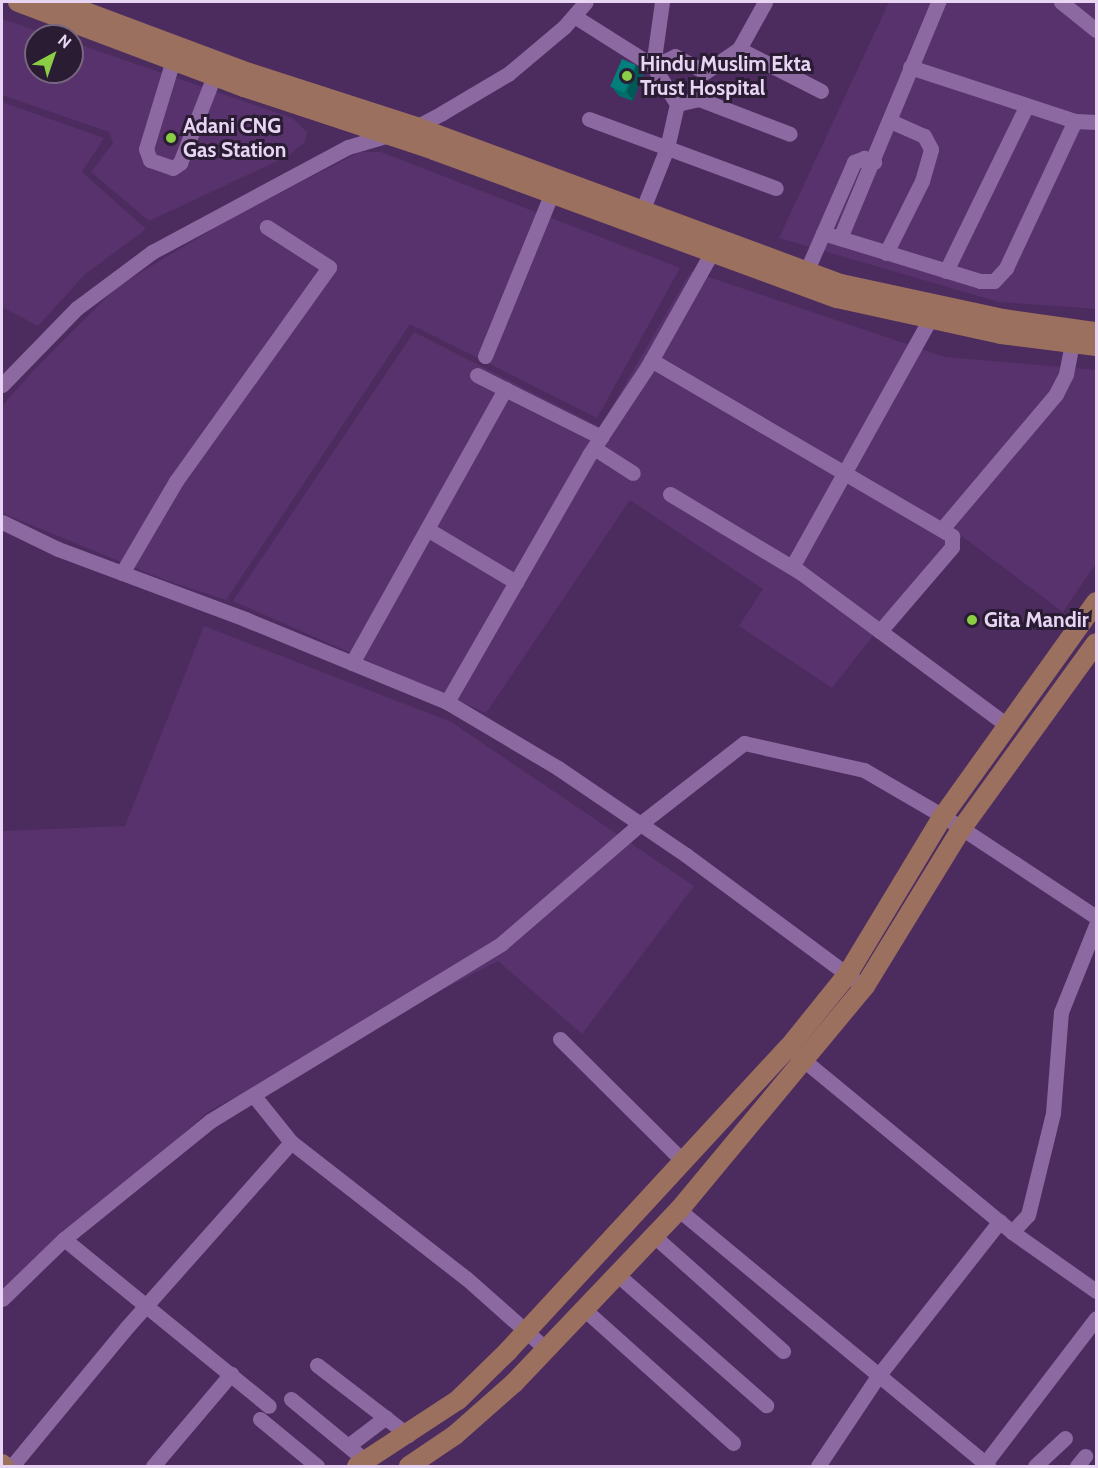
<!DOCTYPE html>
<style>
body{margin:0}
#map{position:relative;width:1098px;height:1468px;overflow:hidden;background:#4c2c5f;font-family:Cabin,sans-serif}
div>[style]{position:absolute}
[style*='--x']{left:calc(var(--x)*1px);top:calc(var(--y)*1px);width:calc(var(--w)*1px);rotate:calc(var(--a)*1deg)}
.built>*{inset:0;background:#57326c}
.minor>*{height:15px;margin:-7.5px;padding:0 7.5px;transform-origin:7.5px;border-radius:7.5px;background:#8c69a1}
.major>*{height:20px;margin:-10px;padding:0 10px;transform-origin:10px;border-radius:10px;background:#9c705e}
.wall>*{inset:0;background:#006d6b}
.shaded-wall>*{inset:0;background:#005957}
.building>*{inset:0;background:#007f7c;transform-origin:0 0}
.dots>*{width:16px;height:16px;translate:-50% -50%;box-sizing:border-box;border:3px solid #2a1c33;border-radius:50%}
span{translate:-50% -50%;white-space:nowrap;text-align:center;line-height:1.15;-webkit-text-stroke:6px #2a1c33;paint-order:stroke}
.poi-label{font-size:21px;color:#e8d5f4;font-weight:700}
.left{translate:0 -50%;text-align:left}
.frame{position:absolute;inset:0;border:3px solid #e8d5f4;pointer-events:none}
.north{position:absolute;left:24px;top:24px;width:60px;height:60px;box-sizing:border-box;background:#2a1c33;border:2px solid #766680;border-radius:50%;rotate:40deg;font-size:16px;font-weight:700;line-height:24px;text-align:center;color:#e8d5f4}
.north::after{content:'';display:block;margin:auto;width:21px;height:27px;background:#8bce46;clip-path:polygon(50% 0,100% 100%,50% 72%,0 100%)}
</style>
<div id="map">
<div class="built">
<i style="clip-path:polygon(889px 2px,1096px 2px,1096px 309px,999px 302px,779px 238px)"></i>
<i style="clip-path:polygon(2px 19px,53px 36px,36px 36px,36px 72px,72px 72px,72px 42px,292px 118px,307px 132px,305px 142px,288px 156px,149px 221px,91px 172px,113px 143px,109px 132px,2px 95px)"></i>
<i style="clip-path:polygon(2px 102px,104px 138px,82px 172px,146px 229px,84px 275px,38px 326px,2px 307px)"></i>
<i style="clip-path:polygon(360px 152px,381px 152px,680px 268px,597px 418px,410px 324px,226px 600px,165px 580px,2px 513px,2px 406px,34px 370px,118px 286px,233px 217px)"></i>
<i style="clip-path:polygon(691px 271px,945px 357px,1096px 370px,1096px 563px,1063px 612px,955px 531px,832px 688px,739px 626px,763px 589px,630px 500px,486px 713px,233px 601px,414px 332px,600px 427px)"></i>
<i style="clip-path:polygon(204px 626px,451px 722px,694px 886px,582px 1034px,498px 961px,209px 1111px,2px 1291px,2px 831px,125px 826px)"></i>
</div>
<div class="minor">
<i style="--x:1061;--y:2;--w:45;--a:38.7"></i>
<i style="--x:574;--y:16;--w:93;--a:32.3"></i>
<i style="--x:653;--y:66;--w:45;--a:57.7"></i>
<i style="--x:677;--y:104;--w:45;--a:102.8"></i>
<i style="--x:667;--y:148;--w:68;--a:111.6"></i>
<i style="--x:739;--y:49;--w:92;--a:27.1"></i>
<i style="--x:173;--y:60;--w:93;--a:106.9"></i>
<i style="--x:146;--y:149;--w:12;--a:70"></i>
<i style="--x:150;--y:160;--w:24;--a:19"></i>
<i style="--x:173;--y:168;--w:9;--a:-36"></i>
<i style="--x:180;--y:163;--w:93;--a:-68.7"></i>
<i style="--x:653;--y:66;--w:24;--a:-24"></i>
<i style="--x:675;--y:56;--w:34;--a:28"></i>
<i style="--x:705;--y:72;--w:41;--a:-34.1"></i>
<i style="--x:739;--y:49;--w:54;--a:-61"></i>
<i style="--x:653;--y:66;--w:65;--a:-82"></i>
<i style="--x:910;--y:67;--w:174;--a:18.1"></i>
<i style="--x:1075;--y:121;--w:21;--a:3"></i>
<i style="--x:677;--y:104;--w:23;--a:-13"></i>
<i style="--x:699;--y:99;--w:97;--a:21"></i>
<i style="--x:589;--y:119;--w:199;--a:20.3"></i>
<i style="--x:823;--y:233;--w:164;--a:17"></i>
<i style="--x:980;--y:281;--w:14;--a:0"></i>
<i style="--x:994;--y:281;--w:18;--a:-47"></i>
<i style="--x:1006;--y:268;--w:162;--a:-64.9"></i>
<i style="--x:840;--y:238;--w:256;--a:-67.4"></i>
<i style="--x:886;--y:253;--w:80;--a:-63.4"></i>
<i style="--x:922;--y:181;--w:33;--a:-74"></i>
<i style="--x:931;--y:149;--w:15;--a:-118"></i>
<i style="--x:924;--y:136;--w:36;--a:-156"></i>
<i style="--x:946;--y:271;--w:182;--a:-64"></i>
<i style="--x:803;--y:279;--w:128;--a:-66.4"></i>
<i style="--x:854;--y:162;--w:11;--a:-22"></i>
<i style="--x:864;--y:158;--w:11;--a:22"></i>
<i style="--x:485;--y:356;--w:176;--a:-67.7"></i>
<i style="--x:651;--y:360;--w:349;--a:30.3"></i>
<i style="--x:952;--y:536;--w:11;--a:90"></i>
<i style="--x:952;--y:547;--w:111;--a:130.6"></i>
<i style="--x:477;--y:375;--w:139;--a:26.6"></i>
<i style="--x:2;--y:385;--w:107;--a:-45.8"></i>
<i style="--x:77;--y:308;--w:94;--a:-36.7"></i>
<i style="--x:152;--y:252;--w:222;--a:-28.2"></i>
<i style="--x:348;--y:147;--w:71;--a:-16.4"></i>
<i style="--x:416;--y:127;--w:30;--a:-28"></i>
<i style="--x:442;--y:113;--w:77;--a:-30.6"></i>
<i style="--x:508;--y:74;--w:73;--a:-40"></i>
<i style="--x:564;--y:27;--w:33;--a:-49"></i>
<i style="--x:594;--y:448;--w:46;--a:32.7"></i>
<i style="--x:670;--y:494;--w:152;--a:31"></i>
<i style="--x:800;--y:572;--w:257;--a:36.5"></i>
<i style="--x:2;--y:522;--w:62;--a:25.7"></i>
<i style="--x:58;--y:549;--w:200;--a:20.5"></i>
<i style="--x:245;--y:619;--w:218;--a:22.3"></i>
<i style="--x:447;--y:702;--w:129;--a:30.7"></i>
<i style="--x:558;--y:768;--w:155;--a:34.2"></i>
<i style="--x:686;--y:855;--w:210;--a:36.5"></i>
<i style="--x:427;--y:529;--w:104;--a:30.8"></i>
<i style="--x:942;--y:529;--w:177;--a:-49.8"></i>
<i style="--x:1056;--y:394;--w:22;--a:-63"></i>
<i style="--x:1066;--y:374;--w:32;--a:-79"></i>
<i style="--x:792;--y:567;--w:284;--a:-60.9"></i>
<i style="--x:122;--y:573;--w:107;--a:-59.6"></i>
<i style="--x:176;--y:481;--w:263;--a:-54.4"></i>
<i style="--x:329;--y:267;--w:74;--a:-147.2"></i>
<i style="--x:352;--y:663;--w:314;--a:-60.8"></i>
<i style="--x:447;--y:702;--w:285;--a:-60.1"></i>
<i style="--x:589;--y:455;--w:107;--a:-56.5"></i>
<i style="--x:648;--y:366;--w:131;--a:-60.7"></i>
<i style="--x:560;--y:1039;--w:175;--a:44.8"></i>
<i style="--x:795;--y:1053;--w:281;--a:39.5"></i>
<i style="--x:1012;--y:1232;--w:103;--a:35.1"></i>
<i style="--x:254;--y:1096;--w:59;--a:51.2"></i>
<i style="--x:291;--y:1142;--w:222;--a:37.9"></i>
<i style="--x:466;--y:1278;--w:108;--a:41.6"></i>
<i style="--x:679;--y:1210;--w:401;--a:39.6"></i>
<i style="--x:1012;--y:1232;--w:23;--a:-47"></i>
<i style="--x:1028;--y:1215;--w:105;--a:-76.2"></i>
<i style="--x:1053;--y:1113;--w:101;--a:-85.5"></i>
<i style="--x:1061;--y:1012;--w:94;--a:-68.1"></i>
<i style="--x:654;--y:1236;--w:173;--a:41.7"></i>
<i style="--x:64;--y:1239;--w:264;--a:39.2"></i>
<i style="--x:619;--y:1276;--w:196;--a:41.3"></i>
<i style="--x:2;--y:1299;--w:86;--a:-44.1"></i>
<i style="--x:64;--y:1239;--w:188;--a:-38.9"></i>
<i style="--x:210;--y:1121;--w:341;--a:-31.3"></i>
<i style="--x:501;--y:944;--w:184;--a:-40.8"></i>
<i style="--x:640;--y:824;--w:132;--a:-37.9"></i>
<i style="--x:744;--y:743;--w:123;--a:12.7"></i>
<i style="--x:864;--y:770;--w:91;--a:30.2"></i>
<i style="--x:943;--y:816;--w:183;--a:33.4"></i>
<i style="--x:585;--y:1310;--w:199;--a:41.9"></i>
<i style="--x:317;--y:1365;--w:115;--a:37.6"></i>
<i style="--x:291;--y:1399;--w:97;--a:39.6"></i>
<i style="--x:260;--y:1419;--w:74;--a:39.5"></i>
<i style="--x:349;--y:1445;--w:46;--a:-37.1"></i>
<i style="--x:12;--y:1466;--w:180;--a:-50.4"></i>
<i style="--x:127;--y:1327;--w:247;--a:-48.4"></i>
<i style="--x:153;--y:1466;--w:121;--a:-49.7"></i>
<i style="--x:818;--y:1466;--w:108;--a:-56.3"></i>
<i style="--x:878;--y:1376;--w:197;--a:-51.8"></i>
<i style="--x:983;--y:1466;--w:186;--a:-52.6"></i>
<i style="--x:1035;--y:1466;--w:41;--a:-43"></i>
<i style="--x:1077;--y:1466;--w:13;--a:-51"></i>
</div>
<div class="major">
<i style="--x:18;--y:2;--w:241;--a:20.6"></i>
<i style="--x:244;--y:87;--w:200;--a:18.3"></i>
<i style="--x:434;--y:150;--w:429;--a:20.2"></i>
<i style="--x:837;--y:298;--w:168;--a:12.4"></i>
<i style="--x:1001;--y:334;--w:96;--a:7.2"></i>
<i style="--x:59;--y:2;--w:203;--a:20.5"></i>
<i style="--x:249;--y:73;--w:176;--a:17.9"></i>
<i style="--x:416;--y:127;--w:453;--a:20.3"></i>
<i style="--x:841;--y:284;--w:166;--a:12.2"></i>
<i style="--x:1003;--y:319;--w:94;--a:8"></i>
<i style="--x:2;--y:1464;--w:3;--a:45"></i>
<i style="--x:357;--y:1466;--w:121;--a:-33.2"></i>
<i style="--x:458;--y:1400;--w:70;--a:-44.4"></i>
<i style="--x:508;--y:1351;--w:414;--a:-47.3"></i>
<i style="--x:789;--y:1047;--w:92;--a:-51.1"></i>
<i style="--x:847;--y:975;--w:186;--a:-58.9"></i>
<i style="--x:943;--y:816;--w:263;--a:-54.4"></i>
<i style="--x:409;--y:1466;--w:55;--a:-34"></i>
<i style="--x:455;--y:1435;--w:79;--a:-41.4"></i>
<i style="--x:514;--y:1383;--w:239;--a:-46.4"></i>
<i style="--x:679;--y:1210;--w:291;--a:-50.3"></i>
<i style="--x:865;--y:986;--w:185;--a:-58.5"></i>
<i style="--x:962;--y:828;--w:228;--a:-54.1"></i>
</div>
<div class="wall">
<i style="clip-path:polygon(636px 65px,643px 74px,633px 101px,619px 96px,612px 87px)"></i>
</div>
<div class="shaded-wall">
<i style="clip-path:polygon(636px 65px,643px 74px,633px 101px,627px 92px)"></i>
</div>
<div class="building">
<i style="left:622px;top:59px;width:15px;height:30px;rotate:23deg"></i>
</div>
<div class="dots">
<i style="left:627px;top:76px;background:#8bce46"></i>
<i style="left:171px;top:138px;background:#8bce46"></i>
<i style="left:972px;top:620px;background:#8bce46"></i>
</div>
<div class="poi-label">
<span class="left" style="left:640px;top:76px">Hindu Muslim Ekta<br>Trust Hospital</span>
<span class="left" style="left:183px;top:138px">Adani CNG<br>Gas Station</span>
<span class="left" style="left:984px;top:620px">Gita Mandir</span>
</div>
<div class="frame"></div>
<div class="north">N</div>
</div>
